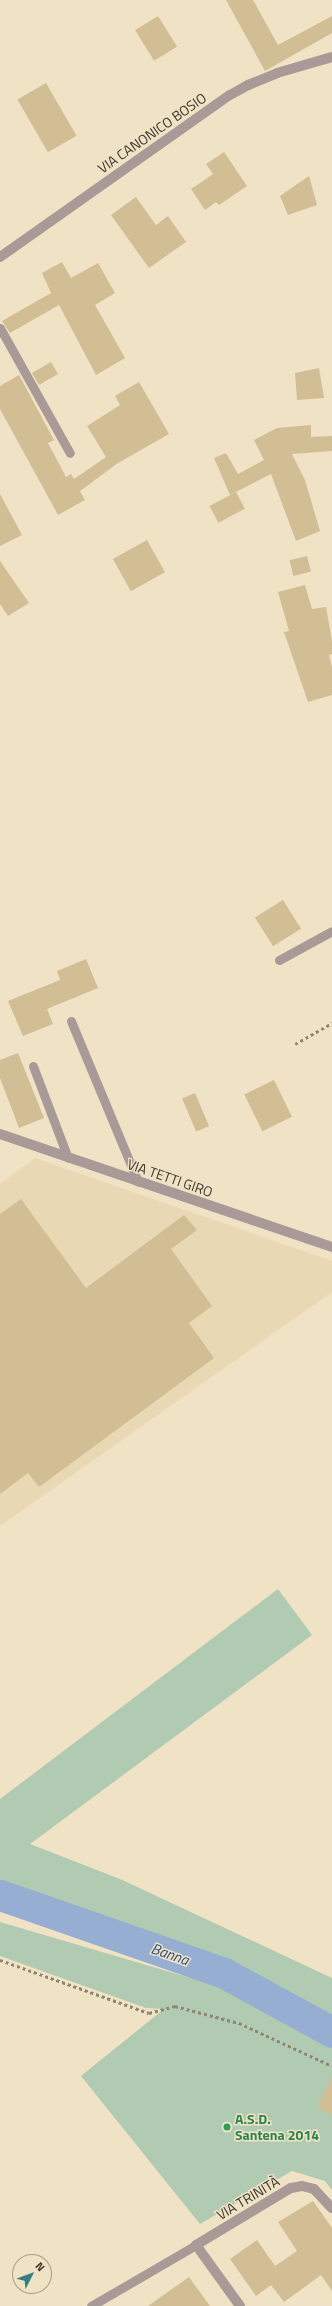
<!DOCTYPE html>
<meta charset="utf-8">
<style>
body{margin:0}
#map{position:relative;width:332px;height:2306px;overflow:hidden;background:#f0e2c5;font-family:"Titillium Web",sans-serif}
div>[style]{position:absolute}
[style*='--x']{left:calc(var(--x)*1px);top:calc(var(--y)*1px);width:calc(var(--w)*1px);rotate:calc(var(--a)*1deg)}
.built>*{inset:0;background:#e8d8b4}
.green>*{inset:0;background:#b1cab2}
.river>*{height:31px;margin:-15.5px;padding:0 15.5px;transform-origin:15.5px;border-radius:15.5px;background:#95aed2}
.building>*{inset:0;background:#d2be94;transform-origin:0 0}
.path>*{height:2.5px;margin-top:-1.25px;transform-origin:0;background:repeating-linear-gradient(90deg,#8f8672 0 3px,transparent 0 6px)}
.service>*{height:9px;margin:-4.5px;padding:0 4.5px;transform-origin:4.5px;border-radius:4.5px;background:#a99a98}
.minor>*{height:10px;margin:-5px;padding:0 5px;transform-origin:5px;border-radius:5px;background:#a99a98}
.dots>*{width:11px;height:11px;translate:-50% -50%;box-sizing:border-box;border:2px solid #f0e2c5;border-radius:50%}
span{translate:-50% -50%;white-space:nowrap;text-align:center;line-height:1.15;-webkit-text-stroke:3px #f0e2c5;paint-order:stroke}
.street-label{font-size:14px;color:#3c372c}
.leisure-label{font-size:14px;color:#27864d;font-weight:700}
.left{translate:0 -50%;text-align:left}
.water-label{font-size:15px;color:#294a7b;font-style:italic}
.north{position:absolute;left:12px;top:2254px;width:40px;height:40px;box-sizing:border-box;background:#f0e2c5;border:1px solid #a89e88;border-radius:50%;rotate:48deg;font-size:11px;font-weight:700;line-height:16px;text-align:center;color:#3c372c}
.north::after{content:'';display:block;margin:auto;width:14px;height:18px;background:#367f7e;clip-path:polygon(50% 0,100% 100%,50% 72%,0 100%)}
</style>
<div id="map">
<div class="built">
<i style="clip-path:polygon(35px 1158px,332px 1261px,332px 1292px,0 1526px,0 1184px)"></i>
</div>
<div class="green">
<i style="clip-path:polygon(278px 1589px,312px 1635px,30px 1844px,120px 1879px,332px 1978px,332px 2019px,249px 1977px,183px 1947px,0 1891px,0 1799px)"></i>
<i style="clip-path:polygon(0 1922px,228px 1989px,332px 2044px,332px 2190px,325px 2181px,292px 2171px,200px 2224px,81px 2076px,164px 2009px,146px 2008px,0 1956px)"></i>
</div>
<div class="river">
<i style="--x:0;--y:1895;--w:237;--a:19.2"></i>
<i style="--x:224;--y:1973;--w:123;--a:28.6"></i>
</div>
<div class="building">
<i style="clip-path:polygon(226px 0,253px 0,278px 45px,332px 16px,332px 33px,265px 71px)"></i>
<i style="left:158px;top:16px;width:36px;height:27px;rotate:58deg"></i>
<i style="left:46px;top:83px;width:61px;height:33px;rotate:60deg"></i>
<i style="clip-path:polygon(224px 152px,247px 186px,219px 205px,216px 202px,205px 210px,191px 189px,213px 174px,206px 164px)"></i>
<i style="clip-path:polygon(309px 176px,317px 205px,288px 215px,280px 196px)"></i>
<i style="clip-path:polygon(136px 197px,156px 225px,168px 216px,186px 242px,149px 268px,111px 215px)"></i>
<i style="clip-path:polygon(62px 262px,71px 278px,98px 263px,115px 293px,95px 305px,125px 358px,96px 375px,59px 305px,10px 333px,2px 321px,51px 293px,42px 273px)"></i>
<i style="left:51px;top:362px;width:14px;height:22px;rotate:60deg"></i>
<i style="clip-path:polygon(319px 368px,324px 398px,297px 400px,295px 373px)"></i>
<i style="clip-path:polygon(19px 375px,54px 440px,48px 443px,66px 477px,71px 474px,74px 479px,106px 457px,87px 426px,120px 405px,115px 396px,139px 382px,169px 434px,118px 463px,80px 491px,85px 500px,58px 515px,0 409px,0 386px)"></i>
<i style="clip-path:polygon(311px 425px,311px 437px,332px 436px,332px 451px,292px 454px,305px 480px,320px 531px,296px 541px,271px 474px,230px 495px,214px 458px,226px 453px,238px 474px,264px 460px,254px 440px,277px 428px)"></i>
<i style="left:236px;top:492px;width:19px;height:30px;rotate:62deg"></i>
<i style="clip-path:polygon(0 494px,22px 535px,0 546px)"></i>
<i style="left:147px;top:540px;width:37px;height:39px;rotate:61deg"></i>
<i style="left:307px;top:556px;width:16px;height:18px;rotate:76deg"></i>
<i style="clip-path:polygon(0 561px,29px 603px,8px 616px,0 604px)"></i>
<i style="clip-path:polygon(305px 585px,312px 609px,326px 607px,332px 641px,332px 654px,329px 655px,332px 667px,332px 695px,308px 702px,284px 632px,289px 631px,278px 592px)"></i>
<i style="left:283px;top:900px;width:34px;height:33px;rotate:58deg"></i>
<i style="clip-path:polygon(86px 959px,98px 988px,47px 1009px,53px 1024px,23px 1036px,8px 1001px,60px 980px,57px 971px)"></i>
<i style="clip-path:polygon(18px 1053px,44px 1118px,19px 1128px,0 1078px,0 1060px)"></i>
<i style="left:274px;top:1080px;width:41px;height:33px;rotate:64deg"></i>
<i style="left:195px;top:1093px;width:36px;height:14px;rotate:67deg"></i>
<i style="clip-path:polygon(21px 1199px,86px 1288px,184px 1215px,197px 1230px,171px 1249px,212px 1306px,189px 1323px,214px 1358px,39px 1487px,28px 1473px,0 1494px,0 1214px)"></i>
<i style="clip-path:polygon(332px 2076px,332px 2115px,317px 2108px)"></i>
<i style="clip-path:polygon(313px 2201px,332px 2228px,332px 2291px,321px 2275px,284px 2302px,271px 2285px,256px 2296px,230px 2259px,257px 2240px,275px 2266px,297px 2251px,278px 2222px)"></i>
<i style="clip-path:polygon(189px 2277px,210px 2306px,148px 2306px)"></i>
</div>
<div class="path">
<i style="--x:295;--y:1044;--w:43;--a:-29.6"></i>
<i style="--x:0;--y:1960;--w:158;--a:19.6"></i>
<i style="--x:149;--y:2013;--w:27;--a:-15"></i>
<i style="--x:175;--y:2006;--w:66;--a:14.9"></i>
<i style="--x:239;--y:2023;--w:102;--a:24.8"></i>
</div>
<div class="service">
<i style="--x:0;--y:328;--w:143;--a:60.8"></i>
<i style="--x:279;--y:960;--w:60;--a:-28.7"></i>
<i style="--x:71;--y:1021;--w:174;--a:67.4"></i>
<i style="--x:33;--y:1066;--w:98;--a:69.2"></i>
<i style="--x:91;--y:2306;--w:121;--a:-30.2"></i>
</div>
<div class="minor">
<i style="--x:0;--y:257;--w:281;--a:-35.2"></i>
<i style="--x:230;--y:95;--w:21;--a:-29"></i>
<i style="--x:248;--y:85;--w:31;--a:-22"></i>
<i style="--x:277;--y:73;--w:57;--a:-16.2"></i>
<i style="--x:0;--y:1134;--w:351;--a:18.8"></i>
<i style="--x:240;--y:2306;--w:75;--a:-125.8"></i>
<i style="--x:196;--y:2245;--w:111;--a:-31"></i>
<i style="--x:291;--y:2188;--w:11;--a:-10"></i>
<i style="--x:302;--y:2186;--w:12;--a:14"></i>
<i style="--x:314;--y:2189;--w:26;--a:47"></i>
</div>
<div class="dots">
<i style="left:227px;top:2127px;background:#2e9e5b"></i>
</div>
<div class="street-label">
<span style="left:152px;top:133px;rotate:-35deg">VIA CANONICO BOSIO</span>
<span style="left:170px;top:1178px;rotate:19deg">VIA TETTI GIRO</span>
<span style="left:248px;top:2198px;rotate:-31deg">VIA TRINITÀ</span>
</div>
<div class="leisure-label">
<span class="left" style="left:235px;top:2127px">A.S.D.<br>Santena 2014</span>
</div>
<div class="water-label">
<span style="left:170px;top:1954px;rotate:19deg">Banna</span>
</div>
<div class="north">N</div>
</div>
